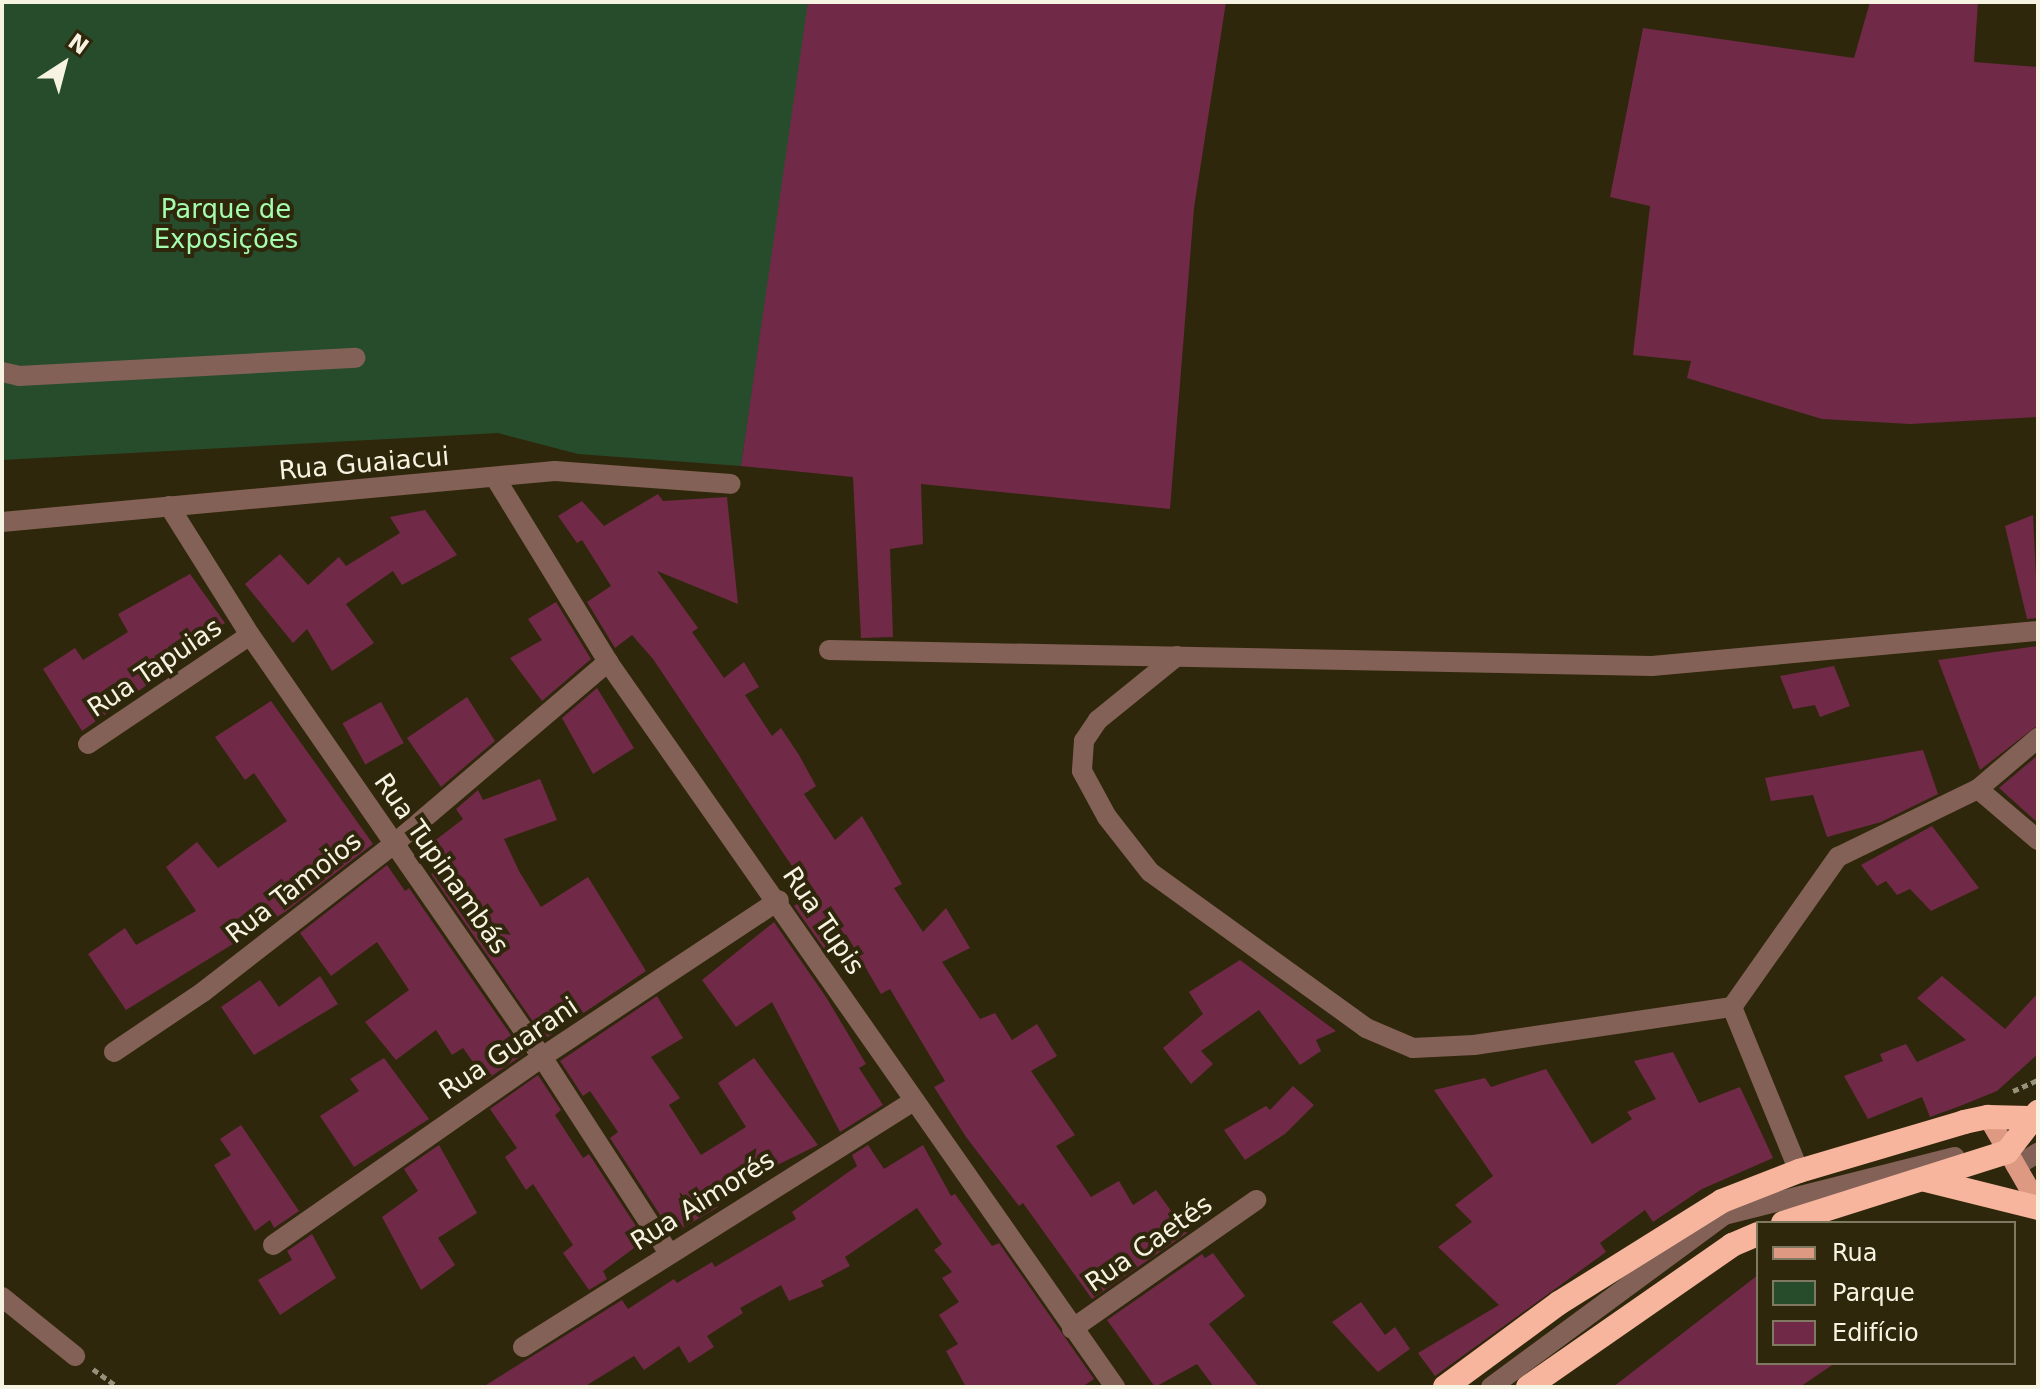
<!DOCTYPE html>
<meta charset="utf-8">
<style>
body{margin:0}
#map{position:relative;width:2040px;height:1389px;overflow:hidden;background:#2f270b;font-family:"DejaVu Sans",sans-serif}
div>[style]{position:absolute}
[style*='--x']{left:calc(var(--x)*1px);top:calc(var(--y)*1px);width:calc(var(--w)*1px);rotate:calc(var(--a)*1deg)}
.green>*{inset:0;background:#274c2c}
.building>*{inset:0;background:#702947;transform-origin:0 0}
.path>*{height:5px;margin-top:-2.5px;transform-origin:0;background:repeating-linear-gradient(90deg,#97917b 0 6px,transparent 0 10px)}
.minor>*{height:20px;margin:-10px;padding:0 10px;transform-origin:10px;border-radius:10px;background:#836156}
.major>*{height:20px;margin:-10px;padding:0 10px;transform-origin:10px;border-radius:10px;background:#de9982}
.highway>*{height:24px;margin:-12px;padding:0 12px;transform-origin:12px;border-radius:12px;background:#f8b59e}
span{translate:-50% -50%;white-space:nowrap;text-align:center;line-height:1.15;-webkit-text-stroke:8px #2f270b;paint-order:stroke}
.park-label{font-size:26px;color:#a4fcae}
.street-label{font-size:26px;color:#f7f3e2}
.frame{position:absolute;inset:0;border:4px solid #f7f3e2;pointer-events:none}
.legend{position:absolute;left:1756px;top:1221px;width:260px;height:144px;box-sizing:border-box;background:#2f270b;border:2px solid #7f7961;margin:0;padding:10px 14px;list-style:none;font-size:24px;color:#f7f3e2}
.legend li{display:flex;align-items:center;gap:16px;height:40px}
.legend b{width:40px;border:2px solid #7f7961}
.north{position:absolute;left:24px;top:24px;width:80px;height:80px;-webkit-text-stroke:6px #2f270b;paint-order:stroke;rotate:36deg;font-size:22px;font-weight:700;line-height:32px;text-align:center;color:#f7f3e2}
.north::after{content:'';display:block;margin:auto;width:28px;height:36px;background:#f7f3e2;clip-path:polygon(50% 0,100% 100%,50% 72%,0 100%)}
</style>
<div id="map">
<div class="green">
<i style="clip-path:polygon(2px 2px,811px 2px,741px 466px,578px 454px,498px 433px,2px 460px)"></i>
</div>
<div class="building">
<i style="clip-path:polygon(808px 2px,1226px 2px,1194px 208px,1170px 509px,921px 484px,923px 544px,890px 549px,893px 637px,861px 638px,853px 477px,741px 466px)"></i>
<i style="clip-path:polygon(1870px 2px,1978px 2px,1974px 62px,2038px 67px,2038px 417px,1910px 424px,1822px 419px,1687px 378px,1691px 361px,1633px 355px,1650px 206px,1610px 197px,1643px 28px,1854px 58px)"></i>
<i style="clip-path:polygon(658px 494px,663px 501px,727px 497px,738px 604px,657px 571px,698px 628px,692px 632px,724px 678px,744px 662px,759px 687px,745px 695px,772px 736px,781px 728px,799px 755px,816px 786px,804px 794px,835px 840px,862px 816px,902px 884px,894px 888px,923px 932px,946px 908px,970px 948px,942px 962px,980px 1019px,995px 1013px,1012px 1040px,1037px 1024px,1057px 1056px,1031px 1071px,1075px 1135px,1056px 1146px,1091px 1197px,1119px 1181px,1133px 1205px,1156px 1190px,1187px 1233px,1092px 1299px,1023px 1203px,1019px 1206px,966px 1137px,934px 1087px,945px 1081px,890px 989px,881px 994px,846px 934px,825px 950px,794px 906px,810px 893px,653px 659px,632px 635px,615px 648px,587px 602px,611px 586px,582px 540px,577px 543px,558px 516px,582px 501px,604px 526px)"></i>
<i style="clip-path:polygon(425px 510px,457px 555px,402px 585px,393px 571px,346px 604px,374px 643px,332px 671px,307px 629px,293px 643px,245px 584px,280px 554px,308px 585px,339px 557px,346px 566px,400px 533px,390px 517px)"></i>
<i style="clip-path:polygon(2033px 515px,2038px 618px,2027px 619px,2005px 526px)"></i>
<i style="clip-path:polygon(190px 574px,225px 623px,181px 651px,144px 679px,147px 685px,82px 731px,43px 669px,75px 648px,83px 660px,128px 632px,118px 614px)"></i>
<i style="clip-path:polygon(556px 602px,591px 659px,542px 701px,510px 658px,542px 640px,528px 619px)"></i>
<i style="clip-path:polygon(2038px 646px,2038px 725px,1980px 770px,1938px 660px)"></i>
<i style="clip-path:polygon(1834px 666px,1850px 706px,1820px 717px,1815px 705px,1793px 709px,1780px 676px)"></i>
<i style="clip-path:polygon(597px 688px,634px 748px,593px 774px,562px 718px)"></i>
<i style="clip-path:polygon(467px 697px,495px 741px,441px 787px,407px 738px)"></i>
<i style="clip-path:polygon(271px 701px,373px 844px,285px 912px,126px 1010px,88px 954px,125px 928px,136px 945px,196px 911px,166px 867px,197px 842px,218px 868px,287px 821px,254px 773px,245px 780px,215px 737px)"></i>
<i style="left:381px;top:702px;width:47px;height:44px;rotate:61deg"></i>
<i style="clip-path:polygon(1923px 750px,1938px 794px,1881px 822px,1827px 837px,1813px 795px,1771px 801px,1765px 778px)"></i>
<i style="clip-path:polygon(2038px 755px,2038px 823px,1999px 788px)"></i>
<i style="clip-path:polygon(540px 779px,557px 820px,504px 839px,519px 871px,541px 907px,588px 877px,646px 971px,545px 1039px,431px 874px,437px 869px,424px 849px,463px 819px,456px 809px,478px 790px,483px 800px)"></i>
<i style="clip-path:polygon(1932px 826px,1979px 888px,1931px 911px,1910px 889px,1897px 895px,1886px 881px,1877px 886px,1861px 865px)"></i>
<i style="clip-path:polygon(387px 865px,405px 891px,409px 888px,524px 1054px,486px 1080px,463px 1048px,452px 1055px,436px 1030px,396px 1060px,365px 1022px,409px 990px,377px 942px,331px 976px,300px 933px)"></i>
<i style="clip-path:polygon(774px 922px,826px 997px,866px 1064px,859px 1068px,883px 1105px,840px 1132px,772px 1002px,736px 1027px,702px 980px)"></i>
<i style="clip-path:polygon(1240px 960px,1336px 1031px,1316px 1040px,1321px 1051px,1300px 1065px,1259px 1010px,1201px 1051px,1213px 1064px,1191px 1084px,1163px 1048px,1203px 1014px,1189px 992px)"></i>
<i style="clip-path:polygon(320px 976px,338px 1004px,254px 1055px,221px 1007px,260px 980px,279px 1007px)"></i>
<i style="clip-path:polygon(1942px 976px,2005px 1029px,2038px 993px,2038px 1054px,1997px 1091px,1960px 1106px,1930px 1117px,1922px 1097px,1868px 1119px,1844px 1076px,1883px 1061px,1880px 1054px,1906px 1044px,1917px 1062px,1966px 1040px,1917px 998px)"></i>
<i style="clip-path:polygon(657px 996px,683px 1038px,651px 1057px,680px 1098px,669px 1105px,701px 1155px,746px 1127px,718px 1083px,754px 1058px,818px 1145px,712px 1197px,718px 1207px,681px 1229px,674px 1218px,666px 1224px,610px 1138px,618px 1132px,590px 1091px,583px 1096px,560px 1061px)"></i>
<i style="clip-path:polygon(1673px 1052px,1699px 1103px,1740px 1087px,1773px 1158px,1702px 1189px,1653px 1222px,1645px 1210px,1600px 1243px,1606px 1252px,1435px 1376px,1418px 1353px,1499px 1305px,1438px 1247px,1472px 1222px,1455px 1205px,1493px 1176px,1434px 1090px,1485px 1078px,1491px 1087px,1546px 1069px,1592px 1144px,1632px 1119px,1627px 1112px,1656px 1099px,1634px 1061px)"></i>
<i style="clip-path:polygon(384px 1058px,429px 1119px,354px 1167px,320px 1116px,359px 1091px,350px 1079px)"></i>
<i style="clip-path:polygon(538px 1075px,561px 1110px,555px 1115px,583px 1158px,589px 1154px,645px 1240px,603px 1271px,607px 1279px,589px 1290px,563px 1253px,573px 1245px,533px 1184px,526px 1190px,505px 1157px,517px 1148px,490px 1109px)"></i>
<i style="clip-path:polygon(1293px 1086px,1314px 1105px,1285px 1134px,1245px 1160px,1224px 1130px,1266px 1106px,1270px 1110px)"></i>
<i style="clip-path:polygon(241px 1125px,299px 1211px,274px 1228px,270px 1220px,255px 1231px,214px 1165px,231px 1155px,220px 1139px)"></i>
<i style="clip-path:polygon(439px 1145px,477px 1213px,438px 1238px,455px 1265px,421px 1290px,382px 1217px,418px 1191px,404px 1169px)"></i>
<i style="clip-path:polygon(868px 1145px,884px 1169px,923px 1145px,951px 1196px,955px 1194px,992px 1246px,999px 1243px,1094px 1379px,1082px 1387px,966px 1387px,946px 1351px,958px 1344px,939px 1315px,959px 1302px,942px 1278px,952px 1272px,934px 1250px,942px 1244px,917px 1208px,845px 1257px,850px 1266px,821px 1281px,824px 1286px,789px 1301px,781px 1285px,740px 1308px,743px 1313px,707px 1336px,714px 1347px,689px 1363px,679px 1346px,644px 1370px,634px 1356px,584px 1387px,483px 1387px,622px 1300px,628px 1309px,674px 1279px,677px 1283px,712px 1262px,715px 1267px,796px 1219px,792px 1212px,857px 1166px,852px 1155px)"></i>
<i style="clip-path:polygon(312px 1234px,336px 1278px,280px 1315px,258px 1280px,292px 1260px,287px 1251px)"></i>
<i style="clip-path:polygon(1213px 1253px,1245px 1296px,1209px 1324px,1259px 1387px,1214px 1387px,1197px 1364px,1155px 1387px,1107px 1320px,1202px 1254px,1205px 1258px)"></i>
<i style="clip-path:polygon(1758px 1275px,1758px 1363px,1835px 1363px,1800px 1387px,1613px 1387px)"></i>
<i style="clip-path:polygon(1361px 1302px,1385px 1335px,1395px 1327px,1410px 1349px,1378px 1372px,1332px 1322px)"></i>
</div>
<div class="path">
<i style="--x:2013;--y:1091;--w:27;--a:-24"></i>
<i style="--x:93;--y:1369;--w:31;--a:36"></i>
</div>
<div class="minor">
<i style="--x:2;--y:372;--w:17;--a:13"></i>
<i style="--x:19;--y:376;--w:337;--a:-3.1"></i>
<i style="--x:496;--y:479;--w:215;--a:58.5"></i>
<i style="--x:608;--y:662;--w:885;--a:55.03"></i>
<i style="--x:169;--y:506;--w:152;--a:57.9"></i>
<i style="--x:250;--y:635;--w:513;--a:55.32"></i>
<i style="--x:542;--y:1057;--w:232;--a:57.1"></i>
<i style="--x:2;--y:522;--w:555;--a:-5.27"></i>
<i style="--x:555;--y:471;--w:176;--a:4.2"></i>
<i style="--x:829;--y:650;--w:823;--a:1.11"></i>
<i style="--x:1652;--y:666;--w:388;--a:-5.2"></i>
<i style="--x:1177;--y:656;--w:102;--a:141"></i>
<i style="--x:1098;--y:720;--w:25;--a:124"></i>
<i style="--x:1084;--y:741;--w:30;--a:94"></i>
<i style="--x:1082;--y:771;--w:52;--a:61.5"></i>
<i style="--x:1107;--y:817;--w:70;--a:52"></i>
<i style="--x:1150;--y:872;--w:266;--a:35.8"></i>
<i style="--x:1366;--y:1028;--w:51;--a:23.1"></i>
<i style="--x:1413;--y:1048;--w:61;--a:-2.8"></i>
<i style="--x:1474;--y:1045;--w:261;--a:-8.4"></i>
<i style="--x:1732;--y:1007;--w:184;--a:-54.8"></i>
<i style="--x:1838;--y:857;--w:156;--a:-25.9"></i>
<i style="--x:1978;--y:789;--w:79;--a:-40.4"></i>
<i style="--x:88;--y:744;--w:195;--a:-33.9"></i>
<i style="--x:1978;--y:789;--w:79;--a:40.4"></i>
<i style="--x:1732;--y:1007;--w:177;--a:67.8"></i>
<i style="--x:114;--y:1052;--w:107;--a:-34"></i>
<i style="--x:203;--y:992;--w:243;--a:-37.8"></i>
<i style="--x:395;--y:843;--w:280;--a:-40.4"></i>
<i style="--x:2016;--y:1166;--w:26;--a:-31"></i>
<i style="--x:273;--y:1245;--w:328;--a:-34.9"></i>
<i style="--x:542;--y:1057;--w:284;--a:-33.5"></i>
<i style="--x:2;--y:1297;--w:94;--a:38.9"></i>
<i style="--x:1072;--y:1329;--w:225;--a:-35"></i>
<i style="--x:523;--y:1347;--w:460;--a:-32.2"></i>
<i style="--x:1491;--y:1387;--w:290;--a:-36.4"></i>
<i style="--x:1724;--y:1215;--w:238;--a:-14.1"></i>
</div>
<div class="major">
<i style="--x:1988;--y:1117;--w:100;--a:60.1"></i>
</div>
<div class="highway">
<i style="--x:1926;--y:1180;--w:115;--a:14"></i>
<i style="--x:1783;--y:1223;--w:235;--a:-17.6"></i>
<i style="--x:2007;--y:1152;--w:51;--a:-52.2"></i>
<i style="--x:1445;--y:1387;--w:142;--a:-36.4"></i>
<i style="--x:1559;--y:1303;--w:192;--a:-32"></i>
<i style="--x:1722;--y:1201;--w:83;--a:-21.3"></i>
<i style="--x:1799;--y:1171;--w:172;--a:-16.5"></i>
<i style="--x:1964;--y:1122;--w:25;--a:-12"></i>
<i style="--x:1988;--y:1117;--w:42;--a:1.4"></i>
<i style="--x:1528;--y:1387;--w:249;--a:-34.8"></i>
<i style="--x:1732;--y:1245;--w:28;--a:-23"></i>
</div>
<div class="park-label">
<span style="left:226px;top:225px">Parque de<br>Exposições</span>
</div>
<div class="street-label">
<span style="left:364px;top:464px;rotate:-5deg">Rua Guaiacui</span>
<span style="left:155px;top:668px;rotate:-34deg">Rua Tapuias</span>
<span style="left:441px;top:864px;rotate:55deg">Rua Tupinambás</span>
<span style="left:294px;top:888px;rotate:-38deg">Rua Tamoios</span>
<span style="left:823px;top:921px;rotate:56deg">Rua Tupis</span>
<span style="left:509px;top:1049px;rotate:-34deg">Rua Guarani</span>
<span style="left:703px;top:1201px;rotate:-32deg">Rua Aimorés</span>
<span style="left:1149px;top:1244px;rotate:-35deg">Rua Caetés</span>
</div>
<div class="frame"></div>
<ul class="legend">
<li><b style="height:10px;background:#de9982"></b>Rua</li>
<li><b style="height:22px;background:#274c2c"></b>Parque</li>
<li><b style="height:22px;background:#702947"></b>Edifício</li>
</ul>
<div class="north">N</div>
</div>
